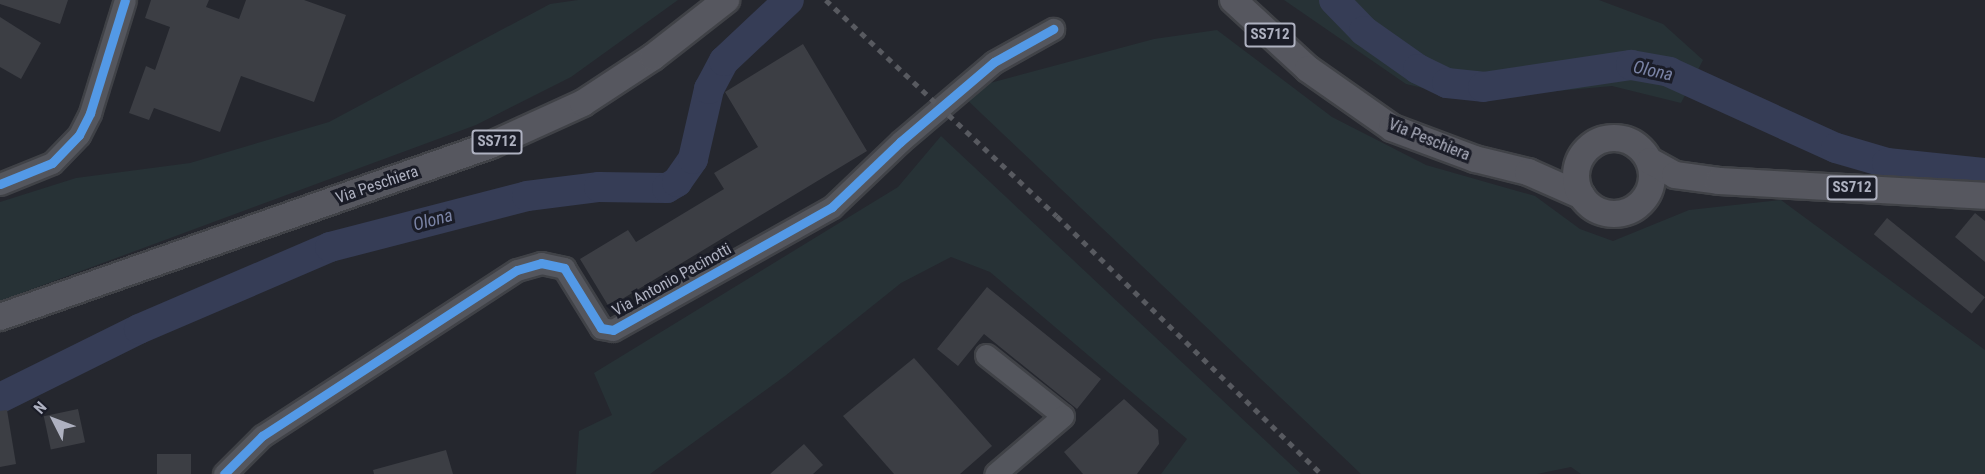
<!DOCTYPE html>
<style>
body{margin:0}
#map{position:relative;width:1985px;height:474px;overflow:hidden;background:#25272e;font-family:"Roboto Condensed",sans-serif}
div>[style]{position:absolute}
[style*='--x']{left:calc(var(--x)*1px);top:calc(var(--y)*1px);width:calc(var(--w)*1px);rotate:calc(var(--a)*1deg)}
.green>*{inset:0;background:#273236}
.river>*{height:30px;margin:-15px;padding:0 15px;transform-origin:15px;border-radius:15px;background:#363d56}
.building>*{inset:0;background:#3c3e44;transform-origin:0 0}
.roads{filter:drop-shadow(2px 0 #404247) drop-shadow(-2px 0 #404247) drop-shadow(0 2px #404247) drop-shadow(0 -2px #404247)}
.minor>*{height:21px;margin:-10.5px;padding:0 10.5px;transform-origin:10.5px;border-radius:10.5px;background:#54565d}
.major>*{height:26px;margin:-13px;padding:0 13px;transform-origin:13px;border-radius:13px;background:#56575f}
.major>.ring{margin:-13px;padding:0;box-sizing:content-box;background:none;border:26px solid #56575f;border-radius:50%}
.rail>*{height:4.5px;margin-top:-2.25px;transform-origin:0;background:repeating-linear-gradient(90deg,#585a60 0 6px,transparent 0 12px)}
.cycleway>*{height:9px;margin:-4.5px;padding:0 4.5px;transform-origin:4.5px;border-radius:4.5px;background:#5399e6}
span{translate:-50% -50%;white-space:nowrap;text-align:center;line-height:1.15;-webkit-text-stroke:6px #1a1c27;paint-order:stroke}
.shield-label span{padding:2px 4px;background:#1a1c27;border:2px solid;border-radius:4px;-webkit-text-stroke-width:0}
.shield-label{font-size:15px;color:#aeb1c0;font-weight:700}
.street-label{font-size:16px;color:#aeb1c0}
.water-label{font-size:18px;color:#7a83a5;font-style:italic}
.north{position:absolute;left:24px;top:390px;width:60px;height:60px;-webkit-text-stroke:4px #1a1c27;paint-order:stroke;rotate:312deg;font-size:16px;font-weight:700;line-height:24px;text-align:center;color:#aeb1c0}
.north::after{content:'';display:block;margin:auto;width:21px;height:27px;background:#aeb1c0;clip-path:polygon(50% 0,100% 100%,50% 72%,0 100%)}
</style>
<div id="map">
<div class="green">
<i style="clip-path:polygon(578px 0,678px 0,571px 77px,476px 125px,0 301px,0 202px,76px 178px,190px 163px,329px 122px,550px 4px)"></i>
<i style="clip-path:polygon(1284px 0,1599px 0,1663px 24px,1703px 60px,1681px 103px,1612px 86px,1470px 99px,1406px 84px)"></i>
<i style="clip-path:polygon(1217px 30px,1332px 117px,1426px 165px,1535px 196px,1580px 229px,1613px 241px,1689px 210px,1781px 200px,1985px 350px,1985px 474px,1581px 474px,1571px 467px,1537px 474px,1361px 474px,963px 96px,975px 87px,1154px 39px)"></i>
<i style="clip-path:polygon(941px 136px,1301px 474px,1161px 474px,1187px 439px,990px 272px,951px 257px,901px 283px,785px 376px,650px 474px,576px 474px,579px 431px,612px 415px,594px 373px,898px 187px)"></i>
</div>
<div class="river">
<i style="--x:1334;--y:0;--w:43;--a:45.9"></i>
<i style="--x:1364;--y:31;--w:66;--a:35.1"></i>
<i style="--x:1418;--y:69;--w:32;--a:26"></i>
<i style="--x:1447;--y:83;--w:36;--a:6"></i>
<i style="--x:1483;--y:87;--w:150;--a:-8.5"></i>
<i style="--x:1631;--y:65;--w:39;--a:10"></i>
<i style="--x:1669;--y:72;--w:183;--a:24.5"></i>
<i style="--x:1836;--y:148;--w:53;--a:16.4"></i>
<i style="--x:1887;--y:163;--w:99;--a:5.8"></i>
<i style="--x:0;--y:398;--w:155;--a:-26.4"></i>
<i style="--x:139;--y:329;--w:208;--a:-23.2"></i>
<i style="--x:330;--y:247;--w:203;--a:-14.5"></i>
<i style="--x:527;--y:196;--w:73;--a:-7.1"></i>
<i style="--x:599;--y:187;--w:68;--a:0.8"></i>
<i style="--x:667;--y:188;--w:12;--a:-31"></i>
<i style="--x:677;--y:182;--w:28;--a:-55"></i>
<i style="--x:693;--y:159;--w:72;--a:-77.1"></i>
<i style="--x:709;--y:89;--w:32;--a:-62"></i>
<i style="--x:724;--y:61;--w:89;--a:-43.2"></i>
</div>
<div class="building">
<i style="clip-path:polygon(0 0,68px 0,60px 24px,0 4px)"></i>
<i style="clip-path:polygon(151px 0,209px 0,206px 7px,239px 19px,246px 0,304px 0,346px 15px,314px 102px,241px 76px,220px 132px,154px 108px,149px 120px,129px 113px,146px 66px,155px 70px,170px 27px,145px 18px)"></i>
<i style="clip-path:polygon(0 17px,41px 43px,21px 79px,0 67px)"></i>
<i style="clip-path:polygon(803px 44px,867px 151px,609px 307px,580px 259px,628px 230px,636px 242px,724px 189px,714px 173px,758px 147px,725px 92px)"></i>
<i style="clip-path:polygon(1975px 213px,1985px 221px,1985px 262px,1955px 237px)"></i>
<i style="left:1887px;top:218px;width:126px;height:21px;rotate:39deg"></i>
<i style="clip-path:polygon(987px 287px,1101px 379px,1077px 409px,984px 334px,958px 366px,937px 349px)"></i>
<i style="clip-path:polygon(914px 358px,992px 446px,960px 474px,894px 474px,843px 416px)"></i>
<i style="clip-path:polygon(1124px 399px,1158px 430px,1159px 444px,1137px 474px,1083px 474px,1064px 452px)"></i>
<i style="left:78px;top:409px;width:34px;height:35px;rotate:78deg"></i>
<i style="clip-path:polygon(7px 410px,16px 464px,0 467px,0 411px)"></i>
<i style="clip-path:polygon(804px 444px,823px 465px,813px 474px,770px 474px)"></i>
<i style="clip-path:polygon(446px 450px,453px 474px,374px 474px,373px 470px)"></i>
<i style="left:157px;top:454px;width:34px;height:20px"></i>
</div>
<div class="roads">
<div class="minor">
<i style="--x:0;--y:184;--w:56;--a:-22"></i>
<i style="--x:52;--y:163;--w:39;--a:-46"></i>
<i style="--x:79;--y:135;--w:25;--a:-63"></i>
<i style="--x:90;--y:113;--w:118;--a:-72.8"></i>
<i style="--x:986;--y:355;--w:98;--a:38.4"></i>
<i style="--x:1063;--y:416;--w:89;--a:139.5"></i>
<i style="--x:224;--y:474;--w:54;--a:-45"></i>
<i style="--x:262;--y:436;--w:304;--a:-33.1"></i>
<i style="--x:517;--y:270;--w:25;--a:-16"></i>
<i style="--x:541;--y:263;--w:24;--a:12"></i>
<i style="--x:564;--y:268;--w:70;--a:58.3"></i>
<i style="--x:601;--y:328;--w:12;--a:9"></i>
<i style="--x:613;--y:330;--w:251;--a:-29.3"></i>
<i style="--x:832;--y:207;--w:94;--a:-43.7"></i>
<i style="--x:900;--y:142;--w:123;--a:-40.4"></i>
<i style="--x:994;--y:62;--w:68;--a:-29.2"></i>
</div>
<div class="major">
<i style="--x:1233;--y:0;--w:102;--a:42.6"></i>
<i style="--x:1308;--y:69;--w:103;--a:35.1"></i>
<i style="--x:1392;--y:128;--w:89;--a:20.5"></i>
<i style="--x:1475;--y:159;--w:55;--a:13.8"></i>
<i style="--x:1528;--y:172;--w:59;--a:24"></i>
<i class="ring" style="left:1576px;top:138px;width:50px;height:50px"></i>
<i style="--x:1650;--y:161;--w:29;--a:29"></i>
<i style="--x:1675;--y:175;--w:44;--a:7.8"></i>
<i style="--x:1719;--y:181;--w:266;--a:3.2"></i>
<i style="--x:0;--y:317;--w:520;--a:-19.31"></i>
<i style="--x:491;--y:145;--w:101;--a:-24.5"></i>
<i style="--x:583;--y:103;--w:84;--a:-33.3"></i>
<i style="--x:653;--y:57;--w:93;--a:-38"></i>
</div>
</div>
<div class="rail">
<i style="--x:826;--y:0;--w:316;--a:43.1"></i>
<i style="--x:1057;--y:216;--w:369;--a:44.3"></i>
</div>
<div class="cycleway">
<i style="--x:0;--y:184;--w:56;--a:-22"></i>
<i style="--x:52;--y:163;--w:39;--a:-46"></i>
<i style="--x:79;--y:135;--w:25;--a:-63"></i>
<i style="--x:90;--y:113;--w:118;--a:-72.8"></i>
<i style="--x:224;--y:474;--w:54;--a:-45"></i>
<i style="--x:262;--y:436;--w:304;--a:-33.1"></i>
<i style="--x:517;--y:270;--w:25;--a:-16"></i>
<i style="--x:541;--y:263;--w:24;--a:12"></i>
<i style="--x:564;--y:268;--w:70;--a:58.3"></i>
<i style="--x:601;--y:328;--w:12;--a:9"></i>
<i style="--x:613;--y:330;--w:251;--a:-29.3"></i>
<i style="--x:832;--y:207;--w:94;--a:-43.7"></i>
<i style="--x:900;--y:142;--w:123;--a:-40.4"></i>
<i style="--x:994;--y:62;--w:68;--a:-29.2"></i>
</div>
<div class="shield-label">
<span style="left:1270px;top:35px">SS712</span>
<span style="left:497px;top:142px">SS712</span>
<span style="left:1852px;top:188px">SS712</span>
</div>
<div class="street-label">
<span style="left:1429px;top:140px;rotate:22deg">Via Peschiera</span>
<span style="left:377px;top:185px;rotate:-19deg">Via Peschiera</span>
<span style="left:672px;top:280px;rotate:-29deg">Via Antonio Pacinotti</span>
</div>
<div class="water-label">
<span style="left:1653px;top:71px;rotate:12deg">Olona</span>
<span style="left:433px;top:220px;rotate:-15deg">Olona</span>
</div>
<div class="north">N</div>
</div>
